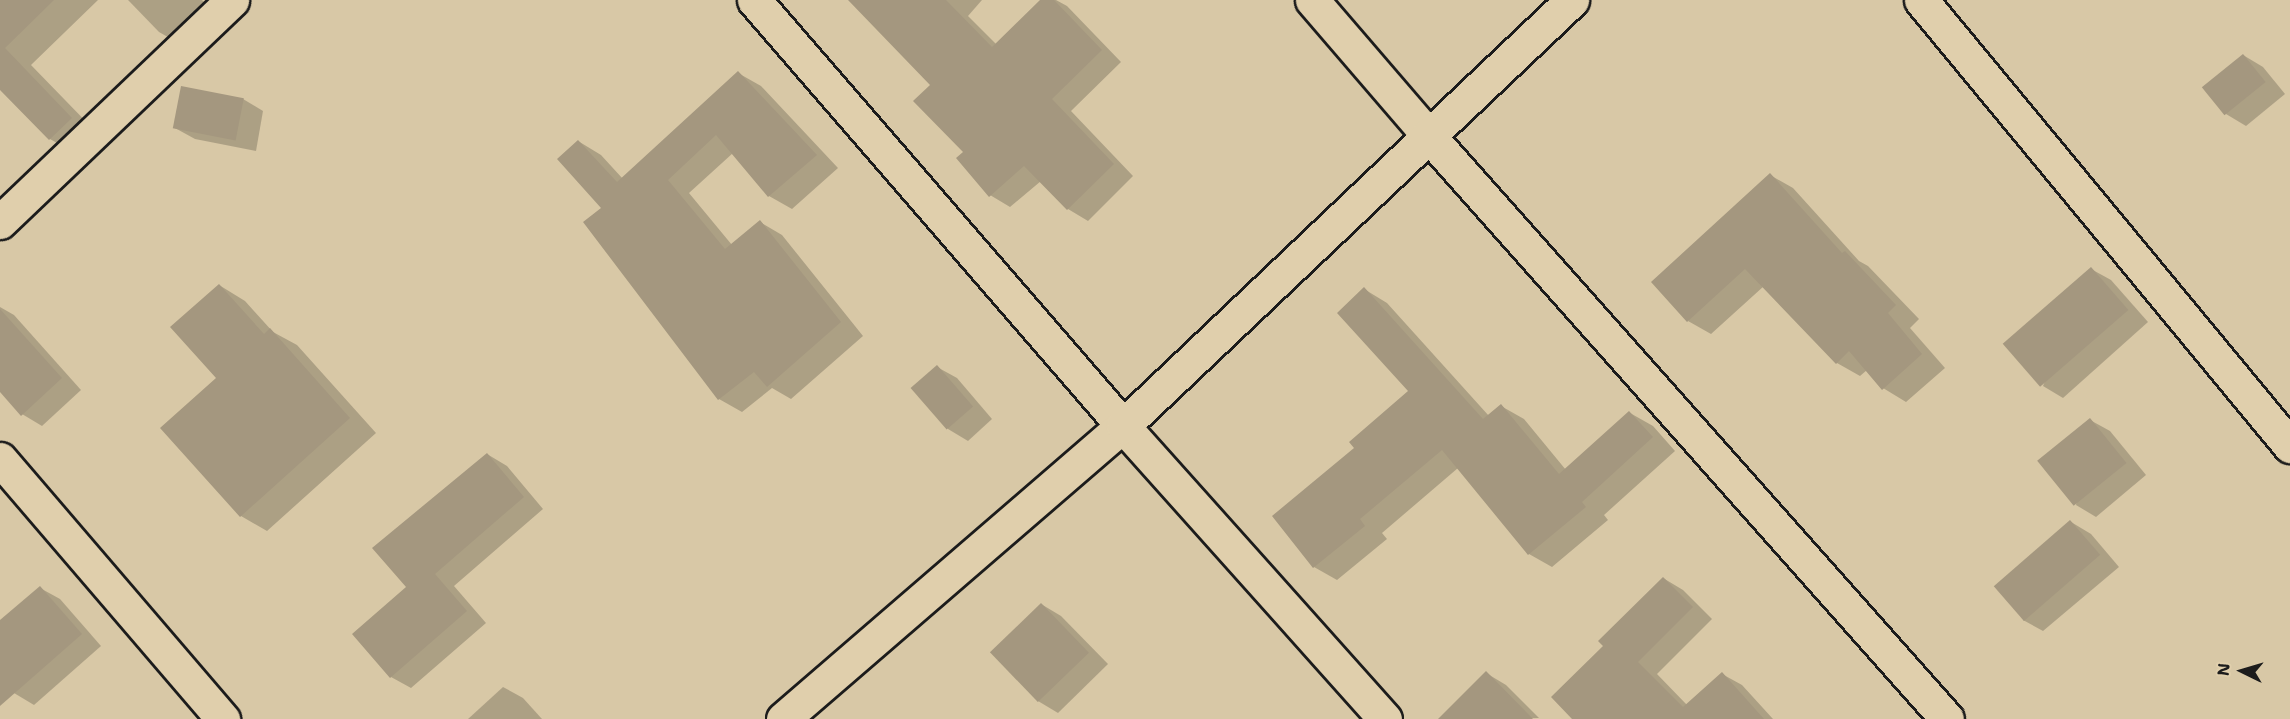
<!DOCTYPE html>
<style>
body{margin:0}
#map{position:relative;width:2290px;height:719px;overflow:hidden;background:#d8c8a6;font-family:"Shantell Sans",sans-serif}
div>[style]{position:absolute}
[style*='--x']{left:calc(var(--x)*1px);top:calc(var(--y)*1px);width:calc(var(--w)*1px);rotate:calc(var(--a)*1deg)}
.shadow>*{inset:0;background:#0003}
.building>*{inset:0;background:#a4977f;transform-origin:0 0}
.roads{filter:drop-shadow(2px 0 #1c1c1c) drop-shadow(-2px 0 #1c1c1c) drop-shadow(0 2px #1c1c1c) drop-shadow(0 -2px #1c1c1c)}
.minor>*{height:33px;margin:-16.5px;padding:0 16.5px;transform-origin:16.5px;border-radius:16.5px;background:#e0cfac}
span{translate:-50% -50%;white-space:nowrap;text-align:center;line-height:1.15;-webkit-text-stroke:4.5px #e0cfac;paint-order:stroke}
.north{position:absolute;left:2212px;top:641px;width:60px;height:60px;-webkit-text-stroke:4px #e0cfac;paint-order:stroke;rotate:275deg;font-size:16px;font-weight:700;line-height:24px;text-align:center;color:#1c1c1c}
.north::after{content:'';display:block;margin:auto;width:21px;height:27px;background:#1c1c1c;clip-path:polygon(50% 0,100% 100%,50% 72%,0 100%)}
</style>
<div id="map">
<div class="shadow">
<i style="clip-path:polygon(0 0,98px 0,31px 65px,99px 135px,78px 155px,50px 139px,0 87px)"></i>
<i style="clip-path:polygon(128px 0,202px 0,219px 18px,187px 48px,159px 32px)"></i>
<i style="clip-path:polygon(868px 0,982px 0,968px 16px,997px 45px,1042px 0,1056px 0,1067px 6px,1121px 62px,1071px 111px,1133px 176px,1088px 221px,1068px 209px,1041px 181px,1010px 207px,990px 195px,932px 85px)"></i>
<i style="clip-path:polygon(2243px 55px,2263px 67px,2285px 94px,2246px 126px,2226px 114px)"></i>
<i style="clip-path:polygon(738px 73px,761px 86px,838px 168px,792px 209px,769px 196px,733px 153px,689px 193px,732px 245px,760px 222px,782px 235px,863px 336px,791px 399px,772px 388px,742px 412px,719px 399px,603px 208px,578px 141px,601px 155px,623px 179px)"></i>
<i style="clip-path:polygon(243px 99px,263px 111px,256px 151px,195px 139px,175px 128px)"></i>
<i style="clip-path:polygon(1770px 175px,1793px 188px,1859px 261px,1868px 266px,1919px 319px,1910px 328px,1945px 368px,1906px 402px,1883px 388px,1867px 370px,1860px 376px,1837px 363px,1764px 286px,1711px 334px,1688px 321px)"></i>
<i style="clip-path:polygon(2091px 269px,2111px 280px,2148px 322px,2063px 398px,2043px 386px)"></i>
<i style="clip-path:polygon(219px 285px,245px 301px,273px 332px,297px 345px,376px 433px,267px 531px,241px 516px,218px 378px)"></i>
<i style="clip-path:polygon(1364px 289px,1387px 303px,1489px 416px,1501px 406px,1524px 419px,1566px 470px,1630px 413px,1653px 426px,1675px 451px,1604px 515px,1608px 520px,1552px 567px,1529px 554px,1458px 468px,1382px 533px,1387px 539px,1337px 580px,1314px 567px,1356px 449px,1411px 391px)"></i>
<i style="clip-path:polygon(0 307px,14px 315px,81px 390px,42px 426px,22px 414px,0 390px)"></i>
<i style="clip-path:polygon(937px 367px,957px 378px,992px 419px,968px 441px,948px 429px)"></i>
<i style="clip-path:polygon(2090px 420px,2110px 431px,2146px 475px,2096px 517px,2076px 505px)"></i>
<i style="clip-path:polygon(487px 454px,507px 466px,543px 509px,454px 586px,486px 623px,411px 688px,391px 677px,408px 587px)"></i>
<i style="clip-path:polygon(2071px 522px,2091px 534px,2119px 567px,2043px 631px,2023px 620px)"></i>
<i style="clip-path:polygon(1663px 578px,1683px 590px,1712px 619px,1657px 674px,1687px 705px,1722px 674px,1742px 685px,1773px 719px,1575px 719px,1605px 646px)"></i>
<i style="clip-path:polygon(40px 588px,60px 599px,101px 646px,34px 705px,14px 693px,0 677px,0 622px)"></i>
<i style="clip-path:polygon(1041px 604px,1061px 616px,1108px 664px,1058px 713px,1038px 701px)"></i>
<i style="clip-path:polygon(1486px 673px,1506px 685px,1539px 718px,1452px 719px)"></i>
<i style="clip-path:polygon(503px 687px,523px 698px,542px 719px,468px 719px)"></i>
</div>
<div class="building">
<i style="clip-path:polygon(0 0,54px 0,5px 48px,72px 118px,49px 140px,0 90px)"></i>
<i style="clip-path:polygon(848px 0,946px 0,992px 47px,1040px 0,1054px 0,1102px 50px,1052px 99px,1114px 164px,1067px 210px,1024px 166px,989px 197px,956px 158px,963px 152px,913px 101px,930px 85px)"></i>
<i style="left:2243px;top:54px;width:36px;height:53px;rotate:51deg"></i>
<i style="clip-path:polygon(738px 71px,817px 155px,768px 197px,716px 135px,668px 180px,725px 249px,760px 220px,841px 322px,767px 387px,754px 372px,718px 400px,583px 222px,601px 208px,557px 159px,578px 140px,617px 182px)"></i>
<i style="left:181px;top:86px;width:64px;height:43px;rotate:11deg"></i>
<i style="clip-path:polygon(1770px 173px,1842px 253px,1845px 251px,1896px 305px,1888px 313px,1922px 354px,1882px 390px,1849px 351px,1836px 364px,1745px 269px,1687px 322px,1651px 282px)"></i>
<i style="left:2091px;top:267px;width:57px;height:117px;rotate:49deg"></i>
<i style="clip-path:polygon(219px 284px,264px 334px,270px 328px,350px 418px,240px 517px,160px 428px,216px 378px,170px 327px)"></i>
<i style="clip-path:polygon(1364px 287px,1483px 419px,1501px 404px,1559px 474px,1629px 411px,1653px 437px,1582px 502px,1586px 507px,1528px 555px,1442px 450px,1360px 519px,1365px 526px,1313px 568px,1272px 516px,1354px 448px,1349px 442px,1408px 391px,1337px 313px)"></i>
<i style="clip-path:polygon(0 309px,62px 378px,21px 416px,0 392px)"></i>
<i style="left:937px;top:365px;width:55px;height:35px;rotate:49deg"></i>
<i style="left:2090px;top:418px;width:58px;height:68px;rotate:51deg"></i>
<i style="clip-path:polygon(487px 453px,524px 497px,435px 574px,467px 611px,390px 678px,352px 634px,406px 587px,372px 548px)"></i>
<i style="left:2070px;top:520px;width:46px;height:101px;rotate:49deg"></i>
<i style="clip-path:polygon(1663px 577px,1693px 607px,1638px 662px,1683px 707px,1722px 672px,1764px 719px,1572px 719px,1551px 697px,1603px 646px,1598px 641px)"></i>
<i style="clip-path:polygon(40px 586px,82px 634px,0 706px,0 620px)"></i>
<i style="left:1041px;top:603px;width:69px;height:71px;rotate:46deg"></i>
<i style="clip-path:polygon(1486px 671px,1533px 719px,1438px 719px)"></i>
</div>
<div class="roads">
<div class="minor">
<i style="--x:754;--y:0;--w:564;--a:49.1"></i>
<i style="--x:1123;--y:426;--w:393;--a:48.2"></i>
<i style="--x:1312;--y:0;--w:178;--a:49.3"></i>
<i style="--x:1428;--y:135;--w:781;--a:48.37"></i>
<i style="--x:1921;--y:0;--w:579;--a:50.4"></i>
<i style="--x:0;--y:222;--w:321;--a:-43.7"></i>
<i style="--x:0;--y:459;--w:343;--a:49.4"></i>
<i style="--x:783;--y:719;--w:449;--a:-40.8"></i>
<i style="--x:1123;--y:426;--w:619;--a:-43.49"></i>
</div>
</div>
<div class="north">N</div>
</div>
